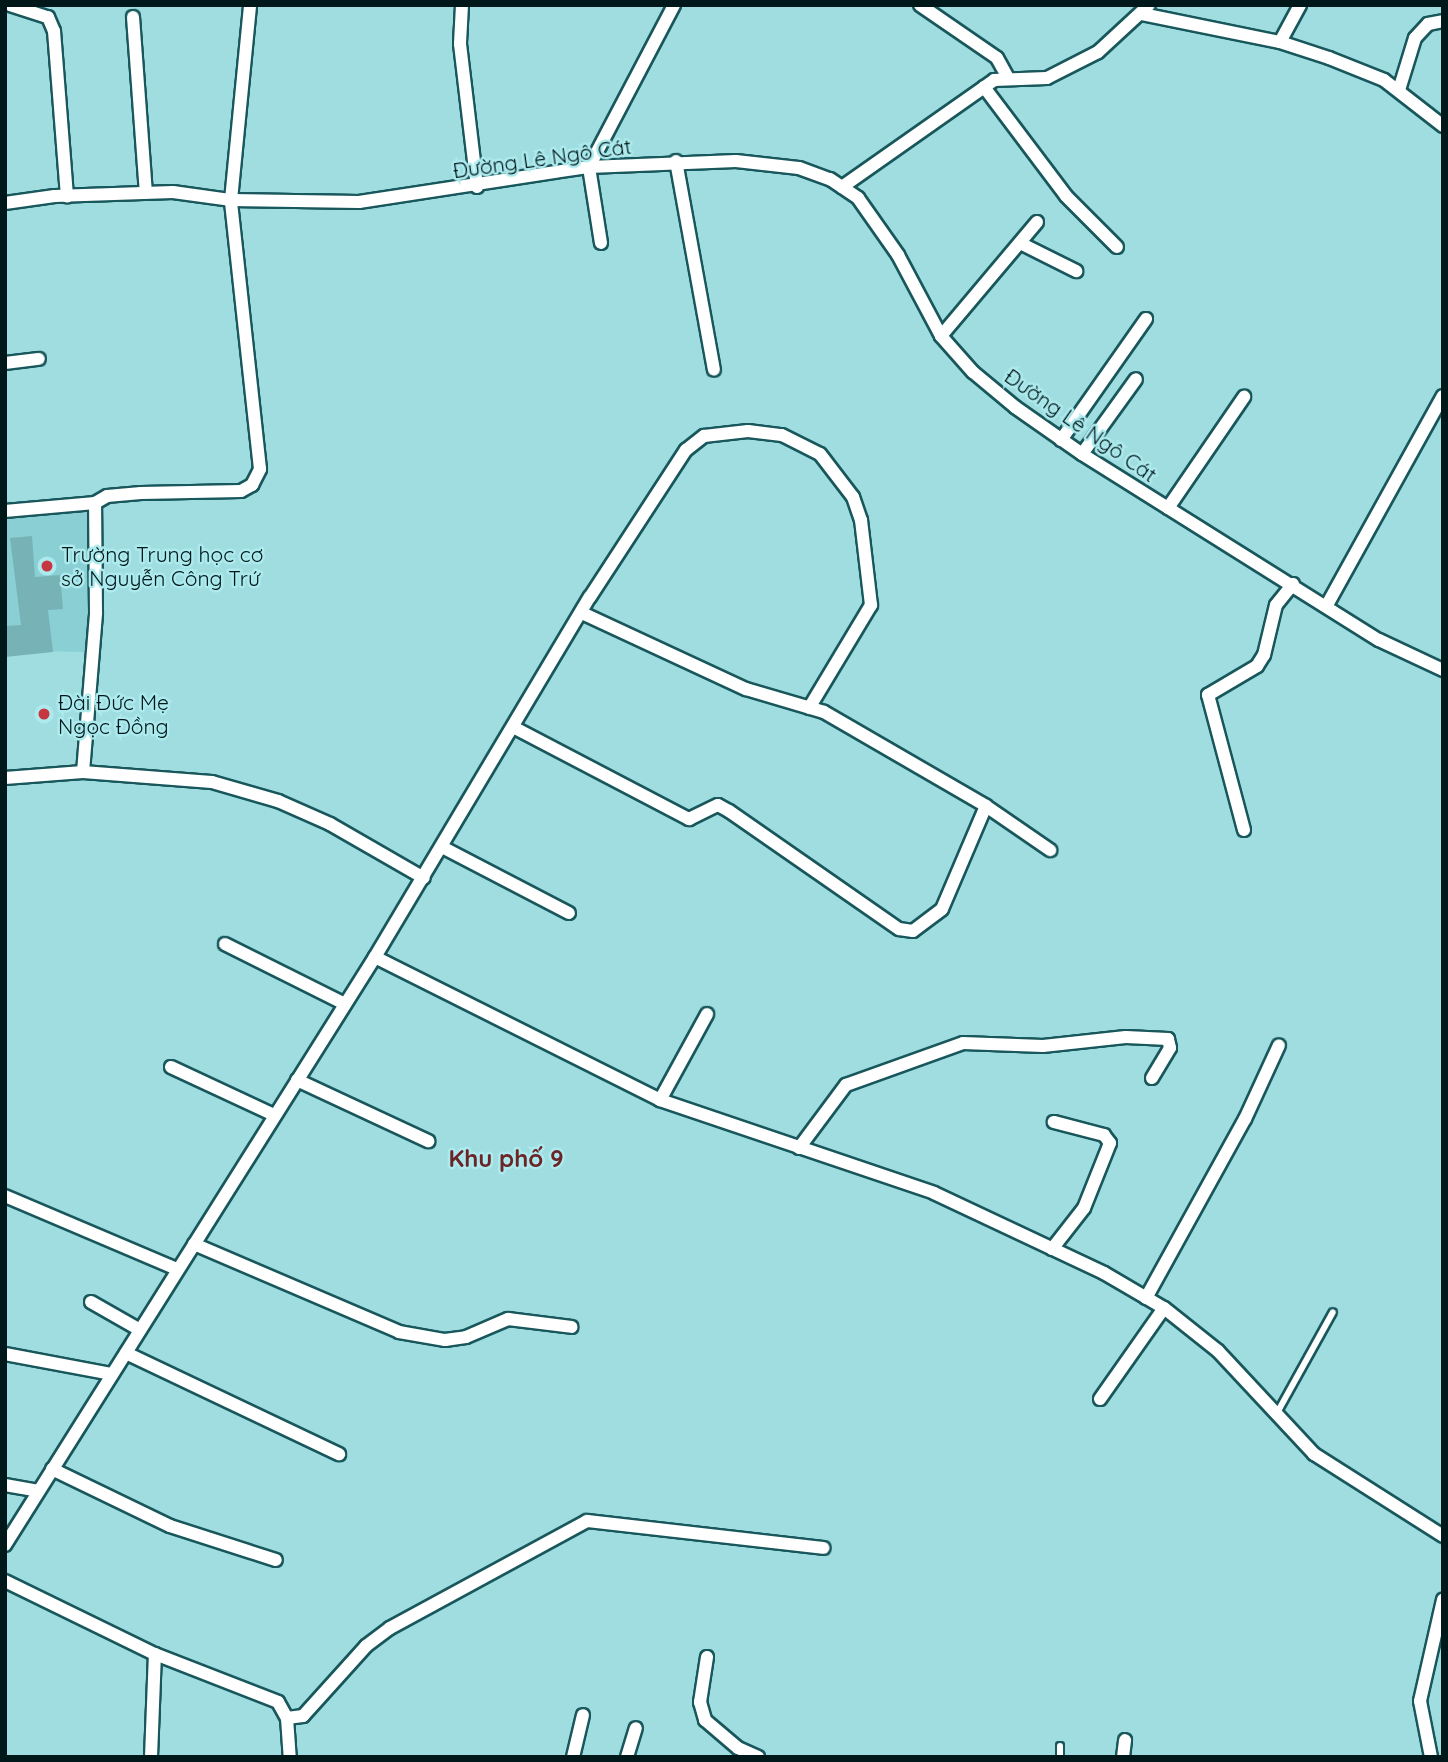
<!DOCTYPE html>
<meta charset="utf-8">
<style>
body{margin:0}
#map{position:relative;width:1448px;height:1762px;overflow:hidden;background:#a0dde1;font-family:Quicksand,sans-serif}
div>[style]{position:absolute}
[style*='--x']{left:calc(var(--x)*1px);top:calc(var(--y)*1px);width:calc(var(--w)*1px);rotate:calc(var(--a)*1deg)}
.built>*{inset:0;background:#89cfd4;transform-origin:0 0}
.building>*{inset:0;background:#77b2b7}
.roads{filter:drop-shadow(2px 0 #18575b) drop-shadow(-2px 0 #18575b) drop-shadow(0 2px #18575b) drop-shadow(0 -2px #18575b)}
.service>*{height:6px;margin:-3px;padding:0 3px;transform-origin:3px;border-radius:3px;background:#fff}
.minor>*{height:12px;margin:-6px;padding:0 6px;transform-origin:6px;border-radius:6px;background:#fff}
.dots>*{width:19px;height:19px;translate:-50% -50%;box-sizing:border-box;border:4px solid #aceaee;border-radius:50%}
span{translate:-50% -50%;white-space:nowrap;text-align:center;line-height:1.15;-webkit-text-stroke:5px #aceaee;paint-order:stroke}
.street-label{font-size:21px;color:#01181a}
.poi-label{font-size:21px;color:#01181a}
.left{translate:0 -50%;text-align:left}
.quarter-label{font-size:24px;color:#6b2527;font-weight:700}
.frame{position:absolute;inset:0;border:7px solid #01181a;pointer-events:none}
</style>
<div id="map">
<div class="built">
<i style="left:89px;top:510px;width:142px;height:84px;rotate:91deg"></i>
</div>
<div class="building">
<i style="clip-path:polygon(32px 536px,35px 577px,60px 575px,63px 609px,48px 610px,53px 652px,5px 657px,5px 626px,21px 625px,10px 538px)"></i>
</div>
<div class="roads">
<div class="service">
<i style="--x:1277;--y:1413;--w:115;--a:-61"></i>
<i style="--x:1060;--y:1757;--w:11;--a:-90"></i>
</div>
<div class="minor">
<i style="--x:10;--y:5;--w:40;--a:18"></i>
<i style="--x:48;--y:17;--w:15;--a:67"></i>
<i style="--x:54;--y:31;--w:166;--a:85.5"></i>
<i style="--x:462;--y:5;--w:39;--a:93"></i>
<i style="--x:460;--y:44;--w:144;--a:83.2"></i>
<i style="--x:920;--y:5;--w:93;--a:34.5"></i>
<i style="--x:997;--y:58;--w:21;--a:61"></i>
<i style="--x:1142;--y:14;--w:141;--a:11.5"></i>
<i style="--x:1280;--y:42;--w:52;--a:18.1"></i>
<i style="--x:1329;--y:58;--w:59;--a:21.8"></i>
<i style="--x:1384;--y:80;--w:75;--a:37.9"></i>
<i style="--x:133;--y:17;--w:176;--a:85.8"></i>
<i style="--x:1280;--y:42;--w:42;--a:-61.6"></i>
<i style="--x:984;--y:87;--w:136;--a:53"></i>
<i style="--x:1066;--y:196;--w:72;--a:45"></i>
<i style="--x:1399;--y:90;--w:54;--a:-72.9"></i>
<i style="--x:1415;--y:38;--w:19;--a:-47"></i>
<i style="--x:1428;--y:24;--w:15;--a:-11"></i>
<i style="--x:676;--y:161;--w:212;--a:79.7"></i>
<i style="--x:842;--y:187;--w:186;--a:-35.1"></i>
<i style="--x:994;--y:80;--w:53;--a:-2.2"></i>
<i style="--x:1047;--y:78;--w:57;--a:-27"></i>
<i style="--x:1098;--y:52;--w:69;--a:-42.7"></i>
<i style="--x:5;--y:203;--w:50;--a:-8"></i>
<i style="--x:55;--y:196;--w:118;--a:-1.9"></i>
<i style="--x:173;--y:192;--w:59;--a:7.9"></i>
<i style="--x:231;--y:200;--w:128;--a:0.9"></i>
<i style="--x:359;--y:202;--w:233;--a:-8.7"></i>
<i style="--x:589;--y:167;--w:147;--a:-2.3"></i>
<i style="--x:736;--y:161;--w:63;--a:6.3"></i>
<i style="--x:799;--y:168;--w:33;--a:20"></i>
<i style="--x:830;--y:179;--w:34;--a:34"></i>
<i style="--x:858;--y:198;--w:70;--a:54.9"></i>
<i style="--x:898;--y:255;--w:92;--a:62"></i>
<i style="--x:941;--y:336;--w:48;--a:48.4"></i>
<i style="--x:973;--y:372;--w:55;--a:39.8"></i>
<i style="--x:1015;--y:407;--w:82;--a:35"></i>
<i style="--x:1082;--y:454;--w:350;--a:32.1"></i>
<i style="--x:1379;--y:640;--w:71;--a:25.1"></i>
<i style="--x:601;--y:243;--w:77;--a:-99"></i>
<i style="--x:589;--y:167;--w:183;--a:-62.3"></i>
<i style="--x:1020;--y:243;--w:63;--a:26.6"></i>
<i style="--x:941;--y:336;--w:149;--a:-49.9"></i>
<i style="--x:5;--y:363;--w:34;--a:-7"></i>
<i style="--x:1061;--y:440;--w:148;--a:-54.9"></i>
<i style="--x:1082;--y:454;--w:92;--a:-54.2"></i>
<i style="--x:1168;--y:508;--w:135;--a:-55.6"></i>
<i style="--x:5;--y:511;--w:90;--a:-5.1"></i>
<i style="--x:1327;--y:605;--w:239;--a:-61"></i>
<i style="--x:582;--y:613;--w:181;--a:24.9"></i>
<i style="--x:746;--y:689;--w:81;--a:16.4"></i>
<i style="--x:824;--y:712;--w:187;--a:30.1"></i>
<i style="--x:986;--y:806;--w:78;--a:34.5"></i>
<i style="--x:513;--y:727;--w:199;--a:27.6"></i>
<i style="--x:689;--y:819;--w:32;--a:-26"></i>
<i style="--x:718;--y:805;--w:13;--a:29"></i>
<i style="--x:729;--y:811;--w:207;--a:34.8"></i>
<i style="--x:899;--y:929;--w:14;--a:8"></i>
<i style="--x:913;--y:931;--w:36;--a:-37"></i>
<i style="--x:942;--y:909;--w:112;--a:-66.9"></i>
<i style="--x:83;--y:772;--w:160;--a:-85.3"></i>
<i style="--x:96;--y:613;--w:110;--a:-90.5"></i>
<i style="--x:95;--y:503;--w:14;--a:-30"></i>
<i style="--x:107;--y:496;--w:34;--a:-5"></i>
<i style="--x:141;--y:493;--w:100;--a:-1.1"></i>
<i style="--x:241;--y:491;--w:13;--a:-29"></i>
<i style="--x:252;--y:485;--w:18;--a:-63"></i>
<i style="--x:260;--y:469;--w:271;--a:-96.2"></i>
<i style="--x:231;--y:200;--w:196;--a:-84.4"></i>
<i style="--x:5;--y:778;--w:78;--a:-4.4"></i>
<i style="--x:83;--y:772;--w:129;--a:4.4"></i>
<i style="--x:212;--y:782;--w:69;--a:16.1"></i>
<i style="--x:278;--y:801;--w:57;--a:23.9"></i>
<i style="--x:330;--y:824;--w:108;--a:29.9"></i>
<i style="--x:1244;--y:830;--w:140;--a:-104.9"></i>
<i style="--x:1208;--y:695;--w:57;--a:-30.6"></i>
<i style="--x:1257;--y:666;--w:13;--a:-58"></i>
<i style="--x:1264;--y:655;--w:51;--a:-76.5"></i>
<i style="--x:1276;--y:605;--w:27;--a:-51"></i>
<i style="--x:442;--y:847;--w:143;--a:27.5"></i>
<i style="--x:225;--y:944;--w:134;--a:26.6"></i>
<i style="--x:375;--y:957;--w:319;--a:26.6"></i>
<i style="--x:660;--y:1100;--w:289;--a:18.7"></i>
<i style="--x:934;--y:1193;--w:188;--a:25.2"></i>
<i style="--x:1104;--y:1273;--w:69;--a:30.3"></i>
<i style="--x:1164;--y:1308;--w:69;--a:38.5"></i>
<i style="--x:1218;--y:1351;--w:141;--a:47"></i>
<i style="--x:1314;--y:1454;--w:153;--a:32.4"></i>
<i style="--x:171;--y:1067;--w:114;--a:25"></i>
<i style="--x:297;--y:1080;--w:145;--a:25"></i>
<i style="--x:660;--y:1100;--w:98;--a:-61.3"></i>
<i style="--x:799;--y:1148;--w:79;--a:-53.3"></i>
<i style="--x:846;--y:1085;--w:124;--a:-19.7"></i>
<i style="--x:963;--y:1043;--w:80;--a:2.1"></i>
<i style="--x:1043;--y:1046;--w:83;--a:-6.2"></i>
<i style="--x:1126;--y:1037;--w:42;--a:2.7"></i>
<i style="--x:1168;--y:1039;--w:9;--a:77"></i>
<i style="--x:1170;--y:1048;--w:35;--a:121"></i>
<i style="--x:5;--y:1196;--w:187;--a:23"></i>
<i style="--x:194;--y:1244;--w:223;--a:23.2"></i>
<i style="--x:399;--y:1332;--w:47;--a:9.9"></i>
<i style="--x:445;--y:1340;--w:21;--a:-8"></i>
<i style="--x:466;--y:1337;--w:46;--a:-23.2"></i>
<i style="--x:508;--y:1319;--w:64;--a:7.1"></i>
<i style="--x:1052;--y:1249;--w:52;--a:-52"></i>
<i style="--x:1084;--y:1208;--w:70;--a:-68.2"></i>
<i style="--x:1110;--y:1143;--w:10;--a:-127"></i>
<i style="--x:1104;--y:1135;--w:52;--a:-165.4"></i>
<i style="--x:1146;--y:1298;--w:205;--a:-61.1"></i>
<i style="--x:1245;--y:1119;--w:81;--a:-65.3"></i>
<i style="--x:91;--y:1302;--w:56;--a:29.7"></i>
<i style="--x:126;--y:1353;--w:236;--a:25.4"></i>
<i style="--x:5;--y:1354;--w:109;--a:10.6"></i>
<i style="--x:1100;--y:1399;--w:111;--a:-54.9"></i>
<i style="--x:52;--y:1469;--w:131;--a:25.8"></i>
<i style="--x:170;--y:1526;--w:111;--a:17.8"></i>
<i style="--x:5;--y:1485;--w:34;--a:10"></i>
<i style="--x:5;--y:1545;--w:695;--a:-57.82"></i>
<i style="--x:375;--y:957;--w:419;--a:-59.2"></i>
<i style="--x:590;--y:597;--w:176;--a:-56.9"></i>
<i style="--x:686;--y:450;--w:23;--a:-38"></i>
<i style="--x:704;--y:436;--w:44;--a:-6.5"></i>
<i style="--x:748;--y:431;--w:34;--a:7"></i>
<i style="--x:782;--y:435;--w:42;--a:26.6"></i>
<i style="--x:820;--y:454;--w:54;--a:52.5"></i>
<i style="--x:853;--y:497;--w:24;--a:71"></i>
<i style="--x:861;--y:520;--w:86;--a:83.3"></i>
<i style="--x:871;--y:605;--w:120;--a:121"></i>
<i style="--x:5;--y:1581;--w:167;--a:26"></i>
<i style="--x:155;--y:1654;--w:132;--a:21.3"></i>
<i style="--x:278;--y:1702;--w:18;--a:61"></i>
<i style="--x:287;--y:1718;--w:39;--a:86"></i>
<i style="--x:707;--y:1657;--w:46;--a:98.8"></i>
<i style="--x:700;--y:1702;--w:19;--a:74"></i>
<i style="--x:705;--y:1720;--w:43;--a:40.3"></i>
<i style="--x:738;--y:1748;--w:22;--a:24"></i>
<i style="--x:287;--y:1718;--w:16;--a:-7"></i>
<i style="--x:303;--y:1716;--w:94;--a:-48"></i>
<i style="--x:366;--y:1646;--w:30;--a:-37"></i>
<i style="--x:390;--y:1628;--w:224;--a:-28.5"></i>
<i style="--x:587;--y:1521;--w:238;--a:6.5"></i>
<i style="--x:151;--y:1757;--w:103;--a:-87.8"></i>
<i style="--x:573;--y:1757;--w:43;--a:-76.6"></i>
<i style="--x:627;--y:1757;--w:30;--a:-73"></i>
<i style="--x:1123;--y:1757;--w:17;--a:-83"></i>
<i style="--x:1431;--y:1757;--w:57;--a:-101.1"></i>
<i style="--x:1420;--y:1701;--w:104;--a:-77.2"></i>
</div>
</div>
<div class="dots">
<i style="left:47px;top:566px;background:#c73741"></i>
<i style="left:44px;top:714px;background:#c73741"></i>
</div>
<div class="street-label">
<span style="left:542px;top:158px;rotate:-8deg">Đường Lê Ngô Cát</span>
<span style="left:1081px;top:425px;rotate:35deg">Đường Lê Ngô Cát</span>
</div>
<div class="poi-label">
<span class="left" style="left:61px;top:566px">Trường Trung học cơ<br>sở Nguyễn Công Trứ</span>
<span class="left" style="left:58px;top:714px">Đài Đức Mẹ<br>Ngọc Đồng</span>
</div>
<div class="quarter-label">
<span style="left:506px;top:1159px">Khu phố 9</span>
</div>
<div class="frame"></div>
</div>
